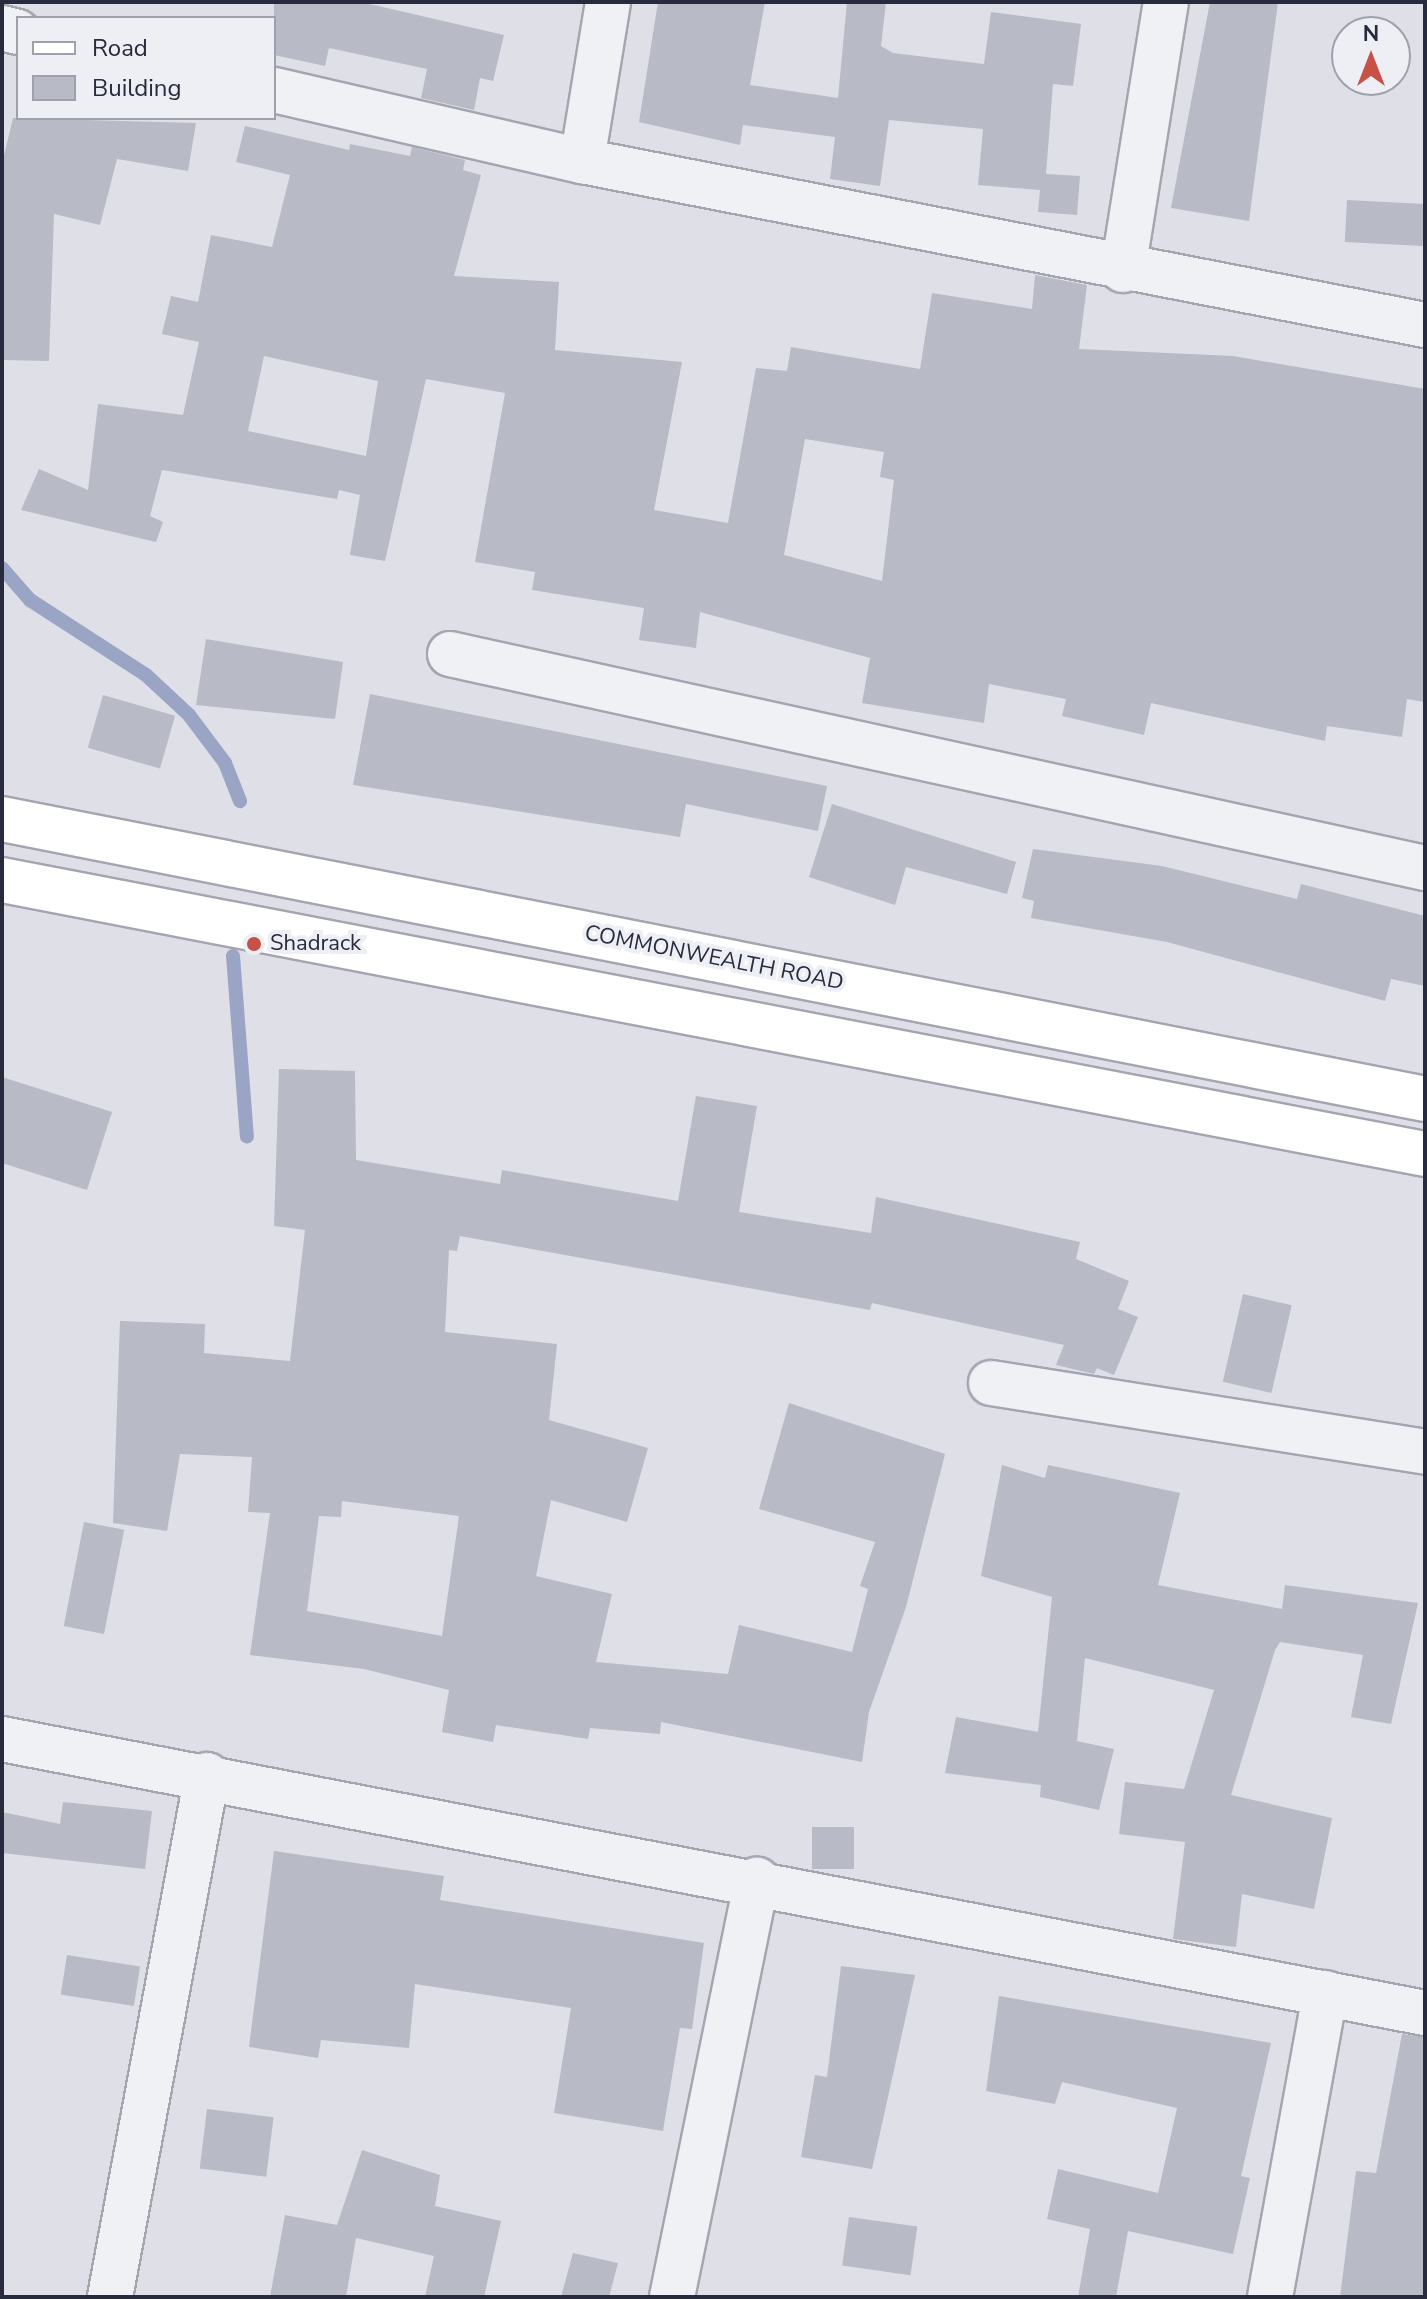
<!DOCTYPE html>
<style>
body{margin:0}
#map{position:relative;width:1427px;height:2299px;overflow:hidden;background:#dedfe7;font-family:"Nunito Sans",sans-serif}
div>[style]{position:absolute}
[style*='--x']{left:calc(var(--x)*1px);top:calc(var(--y)*1px);width:calc(var(--w)*1px);rotate:calc(var(--a)*1deg)}
.stream>*{height:14px;margin:-7px;padding:0 7px;transform-origin:7px;border-radius:7px;background:#9aa5c6}
.building>*{inset:0;background:#b8bac6;transform-origin:0 0}
.roads{filter:drop-shadow(2px 0 #a4a5b1) drop-shadow(-2px 0 #a4a5b1) drop-shadow(0 2px #a4a5b1) drop-shadow(0 -2px #a4a5b1)}
.minor>*{height:44px;margin:-22px;padding:0 22px;transform-origin:22px;border-radius:22px;background:#f0f1f5}
.secondary>*{height:44px;margin:-22px;padding:0 22px;transform-origin:22px;border-radius:22px;background:#fff}
.dots>*{width:22px;height:22px;translate:-50% -50%;box-sizing:border-box;border:4px solid #edeff5;border-radius:50%}
span{translate:-50% -50%;white-space:nowrap;text-align:center;line-height:1.15;-webkit-text-stroke:8px #edeff5;paint-order:stroke}
.poi-label{font-size:22px;color:#282b3d}
.left{translate:0 -50%;text-align:left}
.street-label{font-size:22px;color:#282b3d}
.frame{position:absolute;inset:0;border:4px solid #282b3d;pointer-events:none}
.legend{position:absolute;left:16px;top:16px;width:260px;height:104px;box-sizing:border-box;background:#edeff5;border:2px solid #9ea1ab;margin:0;padding:10px 14px;list-style:none;font-size:24px;color:#282b3d}
.legend li{display:flex;align-items:center;gap:16px;height:40px}
.legend b{width:40px;border:2px solid #9ea1ab}
.north{position:absolute;left:1331px;top:16px;width:80px;height:80px;box-sizing:border-box;background:#edeff5;border:2px solid #9ea1ab;border-radius:50%;rotate:0deg;font-size:22px;font-weight:700;line-height:32px;text-align:center;color:#282b3d}
.north::after{content:'';display:block;margin:auto;width:28px;height:36px;background:#c85147;clip-path:polygon(50% 0,100% 100%,50% 72%,0 100%)}
</style>
<div id="map">
<div class="stream">
<i style="--x:2;--y:568;--w:43;--a:48.8"></i>
<i style="--x:30;--y:600;--w:138;--a:32.9"></i>
<i style="--x:146;--y:675;--w:59;--a:42.9"></i>
<i style="--x:189;--y:715;--w:60;--a:53.1"></i>
<i style="--x:225;--y:763;--w:41;--a:68.5"></i>
<i style="--x:233;--y:956;--w:181;--a:85.6"></i>
</div>
<div class="building">
<i style="clip-path:polygon(274px 2px,361px 2px,504px 35px,493px 81px,480px 78px,474px 110px,421px 98px,427px 69px,329px 48px,325px 66px,274px 55px)"></i>
<i style="clip-path:polygon(658px 2px,765px 2px,750px 85px,838px 98px,847px 2px,886px 2px,881px 46px,893px 53px,984px 64px,991px 12px,1081px 24px,1073px 86px,1053px 84px,1046px 174px,1080px 176px,1077px 215px,1038px 212px,1040px 190px,978px 185px,983px 129px,889px 120px,880px 186px,830px 179px,835px 137px,743px 125px,740px 145px,639px 122px)"></i>
<i style="clip-path:polygon(1210px 2px,1278px 2px,1249px 221px,1171px 208px)"></i>
<i style="clip-path:polygon(13px 118px,196px 123px,188px 171px,117px 159px,100px 225px,54px 214px,49px 361px,2px 360px,2px 164px)"></i>
<i style="clip-path:polygon(evenodd,245px 126px,349px 150px,350px 144px,410px 156px,412px 147px,465px 160px,463px 170px,481px 175px,454px 276px,559px 282px,555px 350px,682px 362px,654px 510px,728px 523px,756px 368px,787px 371px,791px 347px,920px 369px,932px 293px,1032px 309px,1035px 275px,1087px 285px,1079px 349px,1233px 356px,1425px 389px,1425px 702px,1407px 699px,1402px 737px,1327px 726px,1325px 741px,1151px 703px,1144px 735px,1062px 716px,1066px 699px,989px 684px,984px 723px,862px 703px,870px 658px,700px 612px,696px 648px,639px 640px,644px 608px,532px 590px,535px 572px,475px 562px,505px 393px,426px 379px,385px 561px,350px 555px,360px 495px,339px 490px,337px 499px,162px 470px,150px 516px,163px 522px,156px 542px,21px 510px,39px 469px,88px 490px,98px 404px,183px 415px,199px 342px,162px 334px,171px 296px,198px 302px,211px 235px,272px 247px,290px 175px,236px 162px,245px 126px,264px 356px,378px 381px,366px 456px,248px 431px,264px 356px,245px 126px,805px 439px,884px 452px,880px 477px,894px 480px,882px 581px,784px 555px,805px 439px)"></i>
<i style="left:1347px;top:200px;width:78px;height:42px;rotate:3deg"></i>
<i style="clip-path:polygon(206px 639px,343px 662px,335px 719px,196px 705px)"></i>
<i style="clip-path:polygon(370px 694px,827px 786px,818px 831px,686px 804px,680px 837px,353px 785px)"></i>
<i style="left:103px;top:695px;width:75px;height:55px;rotate:16deg"></i>
<i style="clip-path:polygon(832px 804px,1016px 862px,1007px 894px,906px 867px,895px 905px,809px 877px)"></i>
<i style="clip-path:polygon(1033px 849px,1162px 866px,1297px 899px,1301px 884px,1425px 916px,1425px 986px,1391px 979px,1385px 1001px,1167px 942px,1031px 918px,1034px 901px,1022px 898px)"></i>
<i style="clip-path:polygon(evenodd,279px 1069px,355px 1071px,356px 1160px,500px 1184px,502px 1170px,678px 1201px,696px 1096px,757px 1106px,739px 1212px,871px 1233px,876px 1197px,1080px 1242px,1076px 1259px,1129px 1281px,1118px 1309px,1138px 1317px,1114px 1375px,1097px 1368px,1094px 1374px,1056px 1365px,1064px 1345px,872px 1303px,870px 1310px,460px 1236px,457px 1251px,449px 1250px,445px 1332px,557px 1344px,549px 1420px,648px 1448px,627px 1522px,551px 1500px,536px 1576px,612px 1594px,596px 1662px,728px 1674px,739px 1625px,852px 1652px,868px 1589px,860px 1586px,875px 1542px,759px 1509px,789px 1403px,945px 1454px,906px 1607px,869px 1712px,862px 1762px,661px 1722px,660px 1734px,590px 1728px,588px 1739px,496px 1725px,493px 1742px,442px 1732px,449px 1690px,364px 1669px,250px 1655px,270px 1513px,248px 1512px,252px 1457px,180px 1454px,167px 1531px,113px 1523px,120px 1321px,205px 1324px,204px 1353px,290px 1361px,305px 1230px,274px 1226px,279px 1069px,342px 1501px,459px 1516px,442px 1636px,307px 1611px,319px 1516px,341px 1517px,342px 1501px)"></i>
<i style="clip-path:polygon(2px 1077px,112px 1112px,87px 1190px,2px 1163px)"></i>
<i style="left:1243px;top:1294px;width:50px;height:90px;rotate:13deg"></i>
<i style="clip-path:polygon(1002px 1465px,1045px 1478px,1048px 1465px,1180px 1493px,1158px 1585px,1282px 1609px,1285px 1585px,1418px 1603px,1391px 1724px,1351px 1717px,1363px 1655px,1280px 1642px,1275px 1650px,1231px 1795px,1332px 1818px,1314px 1909px,1242px 1894px,1236px 1947px,1173px 1939px,1185px 1842px,1119px 1834px,1125px 1782px,1184px 1789px,1214px 1690px,1085px 1658px,1077px 1741px,1114px 1749px,1099px 1810px,1040px 1797px,1041px 1785px,945px 1773px,956px 1717px,1038px 1732px,1052px 1597px,981px 1576px)"></i>
<i style="left:84px;top:1522px;width:41px;height:106px;rotate:11deg"></i>
<i style="clip-path:polygon(63px 1802px,152px 1811px,145px 1869px,2px 1853px,2px 1812px,60px 1824px)"></i>
<i style="left:812px;top:1827px;width:42px;height:42px"></i>
<i style="clip-path:polygon(274px 1851px,444px 1876px,440px 1900px,704px 1943px,692px 2029px,680px 2028px,663px 2131px,554px 2113px,571px 2008px,415px 1984px,409px 2048px,321px 2040px,318px 2058px,249px 2047px)"></i>
<i style="left:67px;top:1955px;width:74px;height:40px;rotate:9deg"></i>
<i style="clip-path:polygon(841px 1966px,915px 1975px,872px 2169px,801px 2157px,815px 2075px,827px 2077px)"></i>
<i style="clip-path:polygon(999px 1996px,1271px 2043px,1241px 2176px,1250px 2178px,1233px 2254px,1128px 2231px,1116px 2297px,1078px 2297px,1090px 2229px,1047px 2219px,1058px 2169px,1158px 2193px,1177px 2108px,1062px 2082px,1055px 2104px,986px 2091px)"></i>
<i style="clip-path:polygon(1402px 2034px,1425px 2037px,1425px 2297px,1340px 2297px,1356px 2171px,1376px 2173px)"></i>
<i style="left:207px;top:2109px;width:67px;height:60px;rotate:7deg"></i>
<i style="clip-path:polygon(362px 2150px,440px 2175px,435px 2206px,501px 2221px,484px 2297px,425px 2297px,434px 2256px,356px 2238px,346px 2297px,270px 2297px,285px 2215px,337px 2225px)"></i>
<i style="left:849px;top:2217px;width:69px;height:49px;rotate:8deg"></i>
<i style="clip-path:polygon(573px 2253px,618px 2263px,609px 2297px,561px 2297px)"></i>
</div>
<div class="roads">
<div class="minor">
<i style="--x:2;--y:28;--w:16;--a:14"></i>
<i style="--x:274;--y:90;--w:316;--a:13"></i>
<i style="--x:582;--y:161;--w:859;--a:11.01"></i>
<i style="--x:582;--y:161;--w:161;--a:-80.7"></i>
<i style="--x:1123;--y:270;--w:271;--a:-80.9"></i>
<i style="--x:450;--y:654;--w:998;--a:12.38"></i>
<i style="--x:991;--y:1383;--w:439;--a:9"></i>
<i style="--x:2;--y:1739;--w:1449;--a:10.9"></i>
<i style="--x:110;--y:2297;--w:531;--a:-79.47"></i>
<i style="--x:672;--y:2297;--w:426;--a:-78.5"></i>
<i style="--x:1270;--y:2297;--w:309;--a:-79.7"></i>
</div>
<div class="secondary">
<i style="--x:2;--y:819;--w:1450;--a:11.13"></i>
<i style="--x:2;--y:880;--w:1449;--a:10.9"></i>
</div>
</div>
<div class="dots">
<i style="left:254px;top:944px;background:#c85147"></i>
</div>
<div class="poi-label">
<span class="left" style="left:270px;top:944px">Shadrack</span>
</div>
<div class="street-label">
<span style="left:714px;top:958px;rotate:11deg">COMMONWEALTH ROAD</span>
</div>
<div class="frame"></div>
<ul class="legend">
<li><b style="height:10px;background:#fff"></b>Road</li>
<li><b style="height:22px;background:#b8bac6"></b>Building</li>
</ul>
<div class="north">N</div>
</div>
